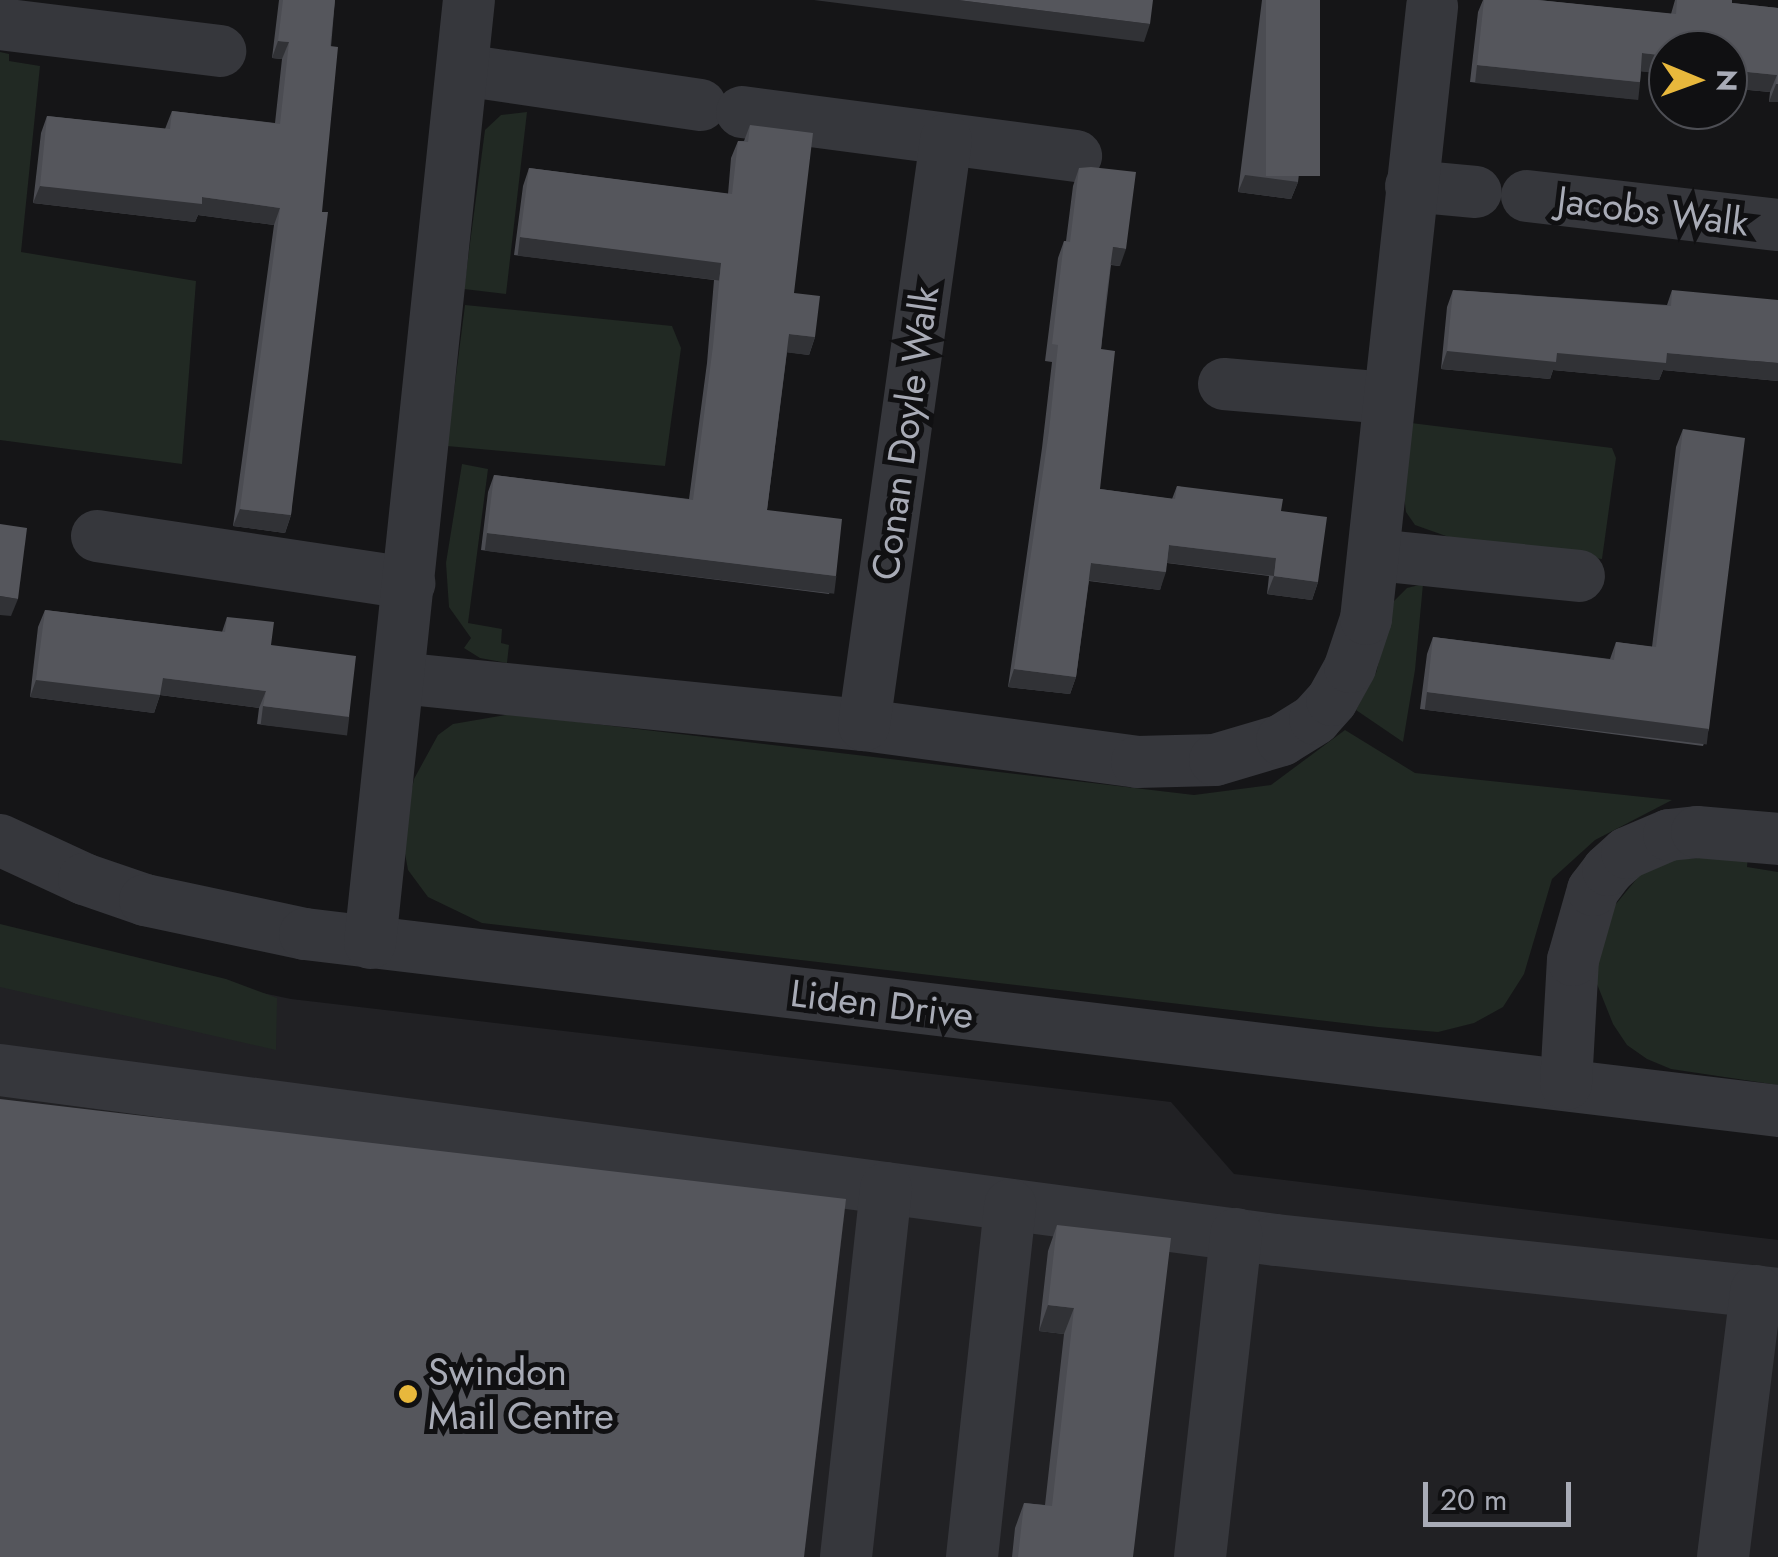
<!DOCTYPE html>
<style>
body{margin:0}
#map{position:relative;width:1778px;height:1557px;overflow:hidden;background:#151517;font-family:Jost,sans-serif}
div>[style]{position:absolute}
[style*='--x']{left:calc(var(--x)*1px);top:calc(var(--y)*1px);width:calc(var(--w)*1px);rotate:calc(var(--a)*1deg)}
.built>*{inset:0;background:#212124}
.green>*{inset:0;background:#212923}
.minor>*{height:52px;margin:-26px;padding:0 26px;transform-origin:26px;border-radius:26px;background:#36373c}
.wall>*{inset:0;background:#4b4c52}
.shaded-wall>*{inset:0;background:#313236;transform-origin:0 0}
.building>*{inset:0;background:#55565c;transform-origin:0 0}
.dots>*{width:28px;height:28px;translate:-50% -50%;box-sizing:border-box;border:5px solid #101012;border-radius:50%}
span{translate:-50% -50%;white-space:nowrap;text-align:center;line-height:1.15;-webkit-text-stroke:10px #101012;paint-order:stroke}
.street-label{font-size:38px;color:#a8abb6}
.poi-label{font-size:38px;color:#a8abb6}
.left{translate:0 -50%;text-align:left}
.north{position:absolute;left:1648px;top:30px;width:100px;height:100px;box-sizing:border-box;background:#101012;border:2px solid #4d4e54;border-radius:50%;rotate:91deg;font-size:28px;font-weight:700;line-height:40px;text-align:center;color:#a8abb6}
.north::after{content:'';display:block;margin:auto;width:35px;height:45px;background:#e8b83c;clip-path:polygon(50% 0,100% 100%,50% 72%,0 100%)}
.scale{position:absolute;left:1423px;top:1482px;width:148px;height:45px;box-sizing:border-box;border:5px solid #a8abb6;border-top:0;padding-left:12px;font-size:30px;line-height:35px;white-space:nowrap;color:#a8abb6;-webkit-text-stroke:8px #101012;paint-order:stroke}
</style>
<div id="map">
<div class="built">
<i style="clip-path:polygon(0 938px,291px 999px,1171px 1102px,1234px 1174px,1778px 1240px,1778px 1557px,0 1557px)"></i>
</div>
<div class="green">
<i style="clip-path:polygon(0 52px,9px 54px,9px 61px,40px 66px,21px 252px,196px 281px,182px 464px,0 440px)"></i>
<i style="clip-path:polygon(527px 112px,506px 294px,464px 289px,485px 130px,501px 115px)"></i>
<i style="clip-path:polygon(465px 305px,672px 326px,681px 348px,665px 466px,447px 446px)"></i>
<i style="clip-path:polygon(1411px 423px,1612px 448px,1616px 458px,1602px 559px,1460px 541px,1415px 525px,1406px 512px,1404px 496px)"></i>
<i style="clip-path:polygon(462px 464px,488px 469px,468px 623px,502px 629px,501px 643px,509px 645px,507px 663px,480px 658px,464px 648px,471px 638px,449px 607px,446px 563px)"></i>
<i style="clip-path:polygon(1423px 584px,1415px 670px,1403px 742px,1356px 710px,1376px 673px,1394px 601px,1407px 588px)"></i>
<i style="clip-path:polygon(511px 714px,1194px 795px,1271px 785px,1345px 730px,1415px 773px,1672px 800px,1595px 840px,1552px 879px,1524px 974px,1503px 1007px,1474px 1023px,1438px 1032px,1378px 1027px,482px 923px,428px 897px,408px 870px,402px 837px,414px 779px,438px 735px,453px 724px)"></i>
<i style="clip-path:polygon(1748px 855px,1747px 867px,1778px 872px,1778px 1085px,1671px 1069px,1647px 1059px,1627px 1045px,1613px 1024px,1597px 984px,1597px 960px,1611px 910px,1644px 870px,1664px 860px)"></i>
<i style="clip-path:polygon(0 924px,226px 979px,277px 998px,276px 1050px,0 987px)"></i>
</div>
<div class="minor">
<i style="--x:0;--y:24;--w:222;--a:7"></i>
<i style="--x:463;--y:70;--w:240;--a:8.4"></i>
<i style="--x:742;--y:112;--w:337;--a:7.5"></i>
<i style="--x:1411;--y:186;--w:65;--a:5.3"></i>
<i style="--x:1527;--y:196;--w:253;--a:6.6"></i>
<i style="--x:1224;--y:384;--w:164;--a:4.9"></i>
<i style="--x:97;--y:536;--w:316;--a:8.6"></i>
<i style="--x:1376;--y:555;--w:204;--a:5.9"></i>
<i style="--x:399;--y:678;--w:467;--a:5.8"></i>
<i style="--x:864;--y:725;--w:275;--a:7.7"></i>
<i style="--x:1137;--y:762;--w:78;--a:-1.5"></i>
<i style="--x:1215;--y:760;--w:70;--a:-16.6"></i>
<i style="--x:1282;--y:740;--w:39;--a:-32"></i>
<i style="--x:1315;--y:719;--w:25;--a:-48"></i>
<i style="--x:1332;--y:700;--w:38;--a:-61"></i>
<i style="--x:1350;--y:667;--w:51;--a:-71.6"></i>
<i style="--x:1366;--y:619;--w:616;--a:-83.84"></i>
<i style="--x:864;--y:725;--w:591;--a:-82.02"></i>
<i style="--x:0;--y:840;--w:93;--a:24.9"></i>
<i style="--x:84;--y:879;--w:65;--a:19"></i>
<i style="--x:145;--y:900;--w:164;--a:12"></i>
<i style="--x:305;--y:934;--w:1484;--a:6.85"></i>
<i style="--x:370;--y:943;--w:948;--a:-84.01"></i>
<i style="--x:0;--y:1070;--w:1287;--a:7.59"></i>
<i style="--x:1276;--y:1240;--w:505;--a:6.14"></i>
<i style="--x:1566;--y:1084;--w:124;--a:-86.8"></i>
<i style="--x:1573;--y:960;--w:73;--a:-74.1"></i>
<i style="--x:1593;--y:890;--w:25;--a:-53"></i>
<i style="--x:1608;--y:870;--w:25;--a:-42"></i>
<i style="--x:1627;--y:853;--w:46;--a:-23.2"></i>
<i style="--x:1669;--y:835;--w:28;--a:-6"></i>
<i style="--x:1697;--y:832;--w:81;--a:4.9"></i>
<i style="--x:846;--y:1557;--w:371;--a:-83.8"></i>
<i style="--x:972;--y:1557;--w:354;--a:-83.8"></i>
<i style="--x:1200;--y:1557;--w:325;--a:-83.6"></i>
<i style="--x:1723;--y:1557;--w:268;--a:-82.9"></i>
</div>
<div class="wall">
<i style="clip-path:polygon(279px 0,335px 0,291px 515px,285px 533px,233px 526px,274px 225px,198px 215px,195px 222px,33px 203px,41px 133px,47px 116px,165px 129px,172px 111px,275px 123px,282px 59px,272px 58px)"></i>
<i style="clip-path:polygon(1262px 0,1320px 0,1298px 182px,1291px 199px,1238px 192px)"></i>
<i style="clip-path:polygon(1483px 0,1538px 0,1671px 14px,1675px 0,1732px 0,1732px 3px,1778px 8px,1778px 102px,1769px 102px,1770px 92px,1728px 88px,1728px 50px,1668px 50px,1668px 74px,1641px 71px,1640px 82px,1633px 99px,1470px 82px,1478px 12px)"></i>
<i style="clip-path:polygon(750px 125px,794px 293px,815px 337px,809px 355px,787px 352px,767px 510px,836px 576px,829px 594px,481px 550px,488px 492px,494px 475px,689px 499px,707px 363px,714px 280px,514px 255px,523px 186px,529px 168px,728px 194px,731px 158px,738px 141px,744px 141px)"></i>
<i style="clip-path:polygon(1079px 168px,1120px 266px,1111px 265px,1101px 349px,1100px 489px,1172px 499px,1177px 486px,1281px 511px,1318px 582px,1312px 600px,1267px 594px,1269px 576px,1167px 563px,1160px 590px,1089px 581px,1076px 677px,1070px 694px,1008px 687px,1042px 448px,1052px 362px,1045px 361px,1058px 258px,1064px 241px,1066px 241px,1073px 186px)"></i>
<i style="clip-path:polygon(1453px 290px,1667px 305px,1672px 290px,1778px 381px,1663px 370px,1659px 380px,1553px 370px,1550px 379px,1441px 369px,1447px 307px)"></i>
<i style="clip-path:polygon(1683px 429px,1709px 729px,1703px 746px,1420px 709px,1427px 654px,1433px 637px,1610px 659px,1616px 642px,1652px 647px,1676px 447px)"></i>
<i style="clip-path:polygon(45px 610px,222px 632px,227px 617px,271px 645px,342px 734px,257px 724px,259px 708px,160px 695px,154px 713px,30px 697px,38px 627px)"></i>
<i style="clip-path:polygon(1057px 1225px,1133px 1557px,1012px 1557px,1015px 1528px,1024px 1503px,1045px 1505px,1064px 1334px,1039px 1331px,1048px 1251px)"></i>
</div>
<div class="shaded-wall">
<i style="clip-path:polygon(814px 0,958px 0,1150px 24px,1144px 42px)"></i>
<i style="clip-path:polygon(278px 41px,289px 42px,282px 59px,272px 58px)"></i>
<i style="clip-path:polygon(1642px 53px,1668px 56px,1668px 74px,1636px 71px)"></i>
<i style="left:1477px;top:65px;width:164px;height:18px;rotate:6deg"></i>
<i style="clip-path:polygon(1728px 70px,1777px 75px,1770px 92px,1728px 88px)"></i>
<i style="clip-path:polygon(1776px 84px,1778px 84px,1778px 102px,1769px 102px)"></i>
<i style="clip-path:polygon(1245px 175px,1298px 182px,1291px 199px,1238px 192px)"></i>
<i style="clip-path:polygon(40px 186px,202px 197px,280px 208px,274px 225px,198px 215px,195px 222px,33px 203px)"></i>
<i style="left:520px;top:237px;width:203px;height:19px;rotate:7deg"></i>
<i style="clip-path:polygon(1113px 247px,1126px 249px,1120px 266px,1107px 264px)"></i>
<i style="clip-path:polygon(789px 334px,815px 337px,809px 355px,783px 352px)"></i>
<i style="clip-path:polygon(1447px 351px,1667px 353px,1778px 363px,1778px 381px,1663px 370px,1659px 380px,1553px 370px,1550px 379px,1441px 369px)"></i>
<i style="clip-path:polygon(240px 509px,291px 515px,285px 533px,233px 526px)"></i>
<i style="left:487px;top:533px;width:352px;height:18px;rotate:7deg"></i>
<i style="left:1169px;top:545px;width:108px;height:18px;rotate:7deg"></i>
<i style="clip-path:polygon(1091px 563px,1166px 572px,1160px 590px,1085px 580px)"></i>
<i style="clip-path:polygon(1274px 576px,1318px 582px,1312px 600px,1267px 594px)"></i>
<i style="clip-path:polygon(0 596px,18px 599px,11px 616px,0 615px)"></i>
<i style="clip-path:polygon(1014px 669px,1076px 677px,1070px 694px,1008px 687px)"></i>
<i style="clip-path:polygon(163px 678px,266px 691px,259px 708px,160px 695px,154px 713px,30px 697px,36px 680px)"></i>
<i style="left:1427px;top:692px;width:284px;height:18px;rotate:7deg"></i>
<i style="left:263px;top:706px;width:87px;height:19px;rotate:7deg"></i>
<i style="clip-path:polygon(1048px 1305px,1074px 1308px,1064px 1334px,1039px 1331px)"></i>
</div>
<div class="building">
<i style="clip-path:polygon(283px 0,335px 0,330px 46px,338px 47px,322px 212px,328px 212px,291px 515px,240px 509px,280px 208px,202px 197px,202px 204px,40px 186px,47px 116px,170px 129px,172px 111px,280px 124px,289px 42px,278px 41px)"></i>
<i style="clip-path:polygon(958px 0,1153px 0,1150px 24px)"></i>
<i style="left:1266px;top:0;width:54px;height:176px"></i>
<i style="clip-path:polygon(1484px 0,1538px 0,1676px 14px,1677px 0,1732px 0,1732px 3px,1778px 8px,1778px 84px,1776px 84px,1777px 75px,1728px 70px,1728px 50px,1668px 50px,1668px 56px,1642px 53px,1640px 82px,1477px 65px)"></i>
<i style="clip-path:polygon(750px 125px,813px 133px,794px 293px,820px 296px,815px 337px,789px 334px,767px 510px,842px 519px,836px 576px,487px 533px,494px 475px,693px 500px,713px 346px,721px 263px,520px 237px,529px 168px,732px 194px,738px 141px,748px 142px)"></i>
<i style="clip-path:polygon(1091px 167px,1136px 172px,1126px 249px,1113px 247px,1106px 297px,1101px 349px,1115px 351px,1100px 489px,1175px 499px,1177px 486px,1283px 499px,1281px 511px,1327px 517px,1318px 582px,1274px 576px,1276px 558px,1169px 545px,1166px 572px,1091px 563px,1076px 677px,1014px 669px,1049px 431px,1058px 345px,1052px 344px,1064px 241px,1070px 242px,1079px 168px)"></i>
<i style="clip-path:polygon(1453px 290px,1671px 306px,1672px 290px,1778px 300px,1778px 363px,1667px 353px,1666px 363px,1557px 353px,1556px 362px,1447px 351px)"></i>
<i style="clip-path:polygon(1683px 429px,1745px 438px,1709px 729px,1427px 692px,1433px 637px,1614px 660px,1616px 642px,1656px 647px)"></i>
<i style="clip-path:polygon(0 524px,27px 528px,18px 599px,0 596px)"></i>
<i style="clip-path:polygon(45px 610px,225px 632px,227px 617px,274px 622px,271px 645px,356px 656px,349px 717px,263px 706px,266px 691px,163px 678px,160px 695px,36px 680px)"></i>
<i style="clip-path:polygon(0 1099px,846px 1199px,804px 1557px,0 1557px)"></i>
<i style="clip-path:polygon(1057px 1225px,1171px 1238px,1133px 1557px,1018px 1557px,1024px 1503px,1052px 1506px,1074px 1308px,1048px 1305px)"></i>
</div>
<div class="dots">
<i style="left:408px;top:1394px;background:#e8b83c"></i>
</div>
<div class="street-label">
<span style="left:1653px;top:211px;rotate:7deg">Jacobs Walk</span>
<span style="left:905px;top:433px;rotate:-82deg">Conan Doyle Walk</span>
<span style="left:882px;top:1004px;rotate:7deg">Liden Drive</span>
</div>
<div class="poi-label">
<span class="left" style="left:428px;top:1394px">Swindon<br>Mail Centre</span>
</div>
<div class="north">N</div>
<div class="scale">20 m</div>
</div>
